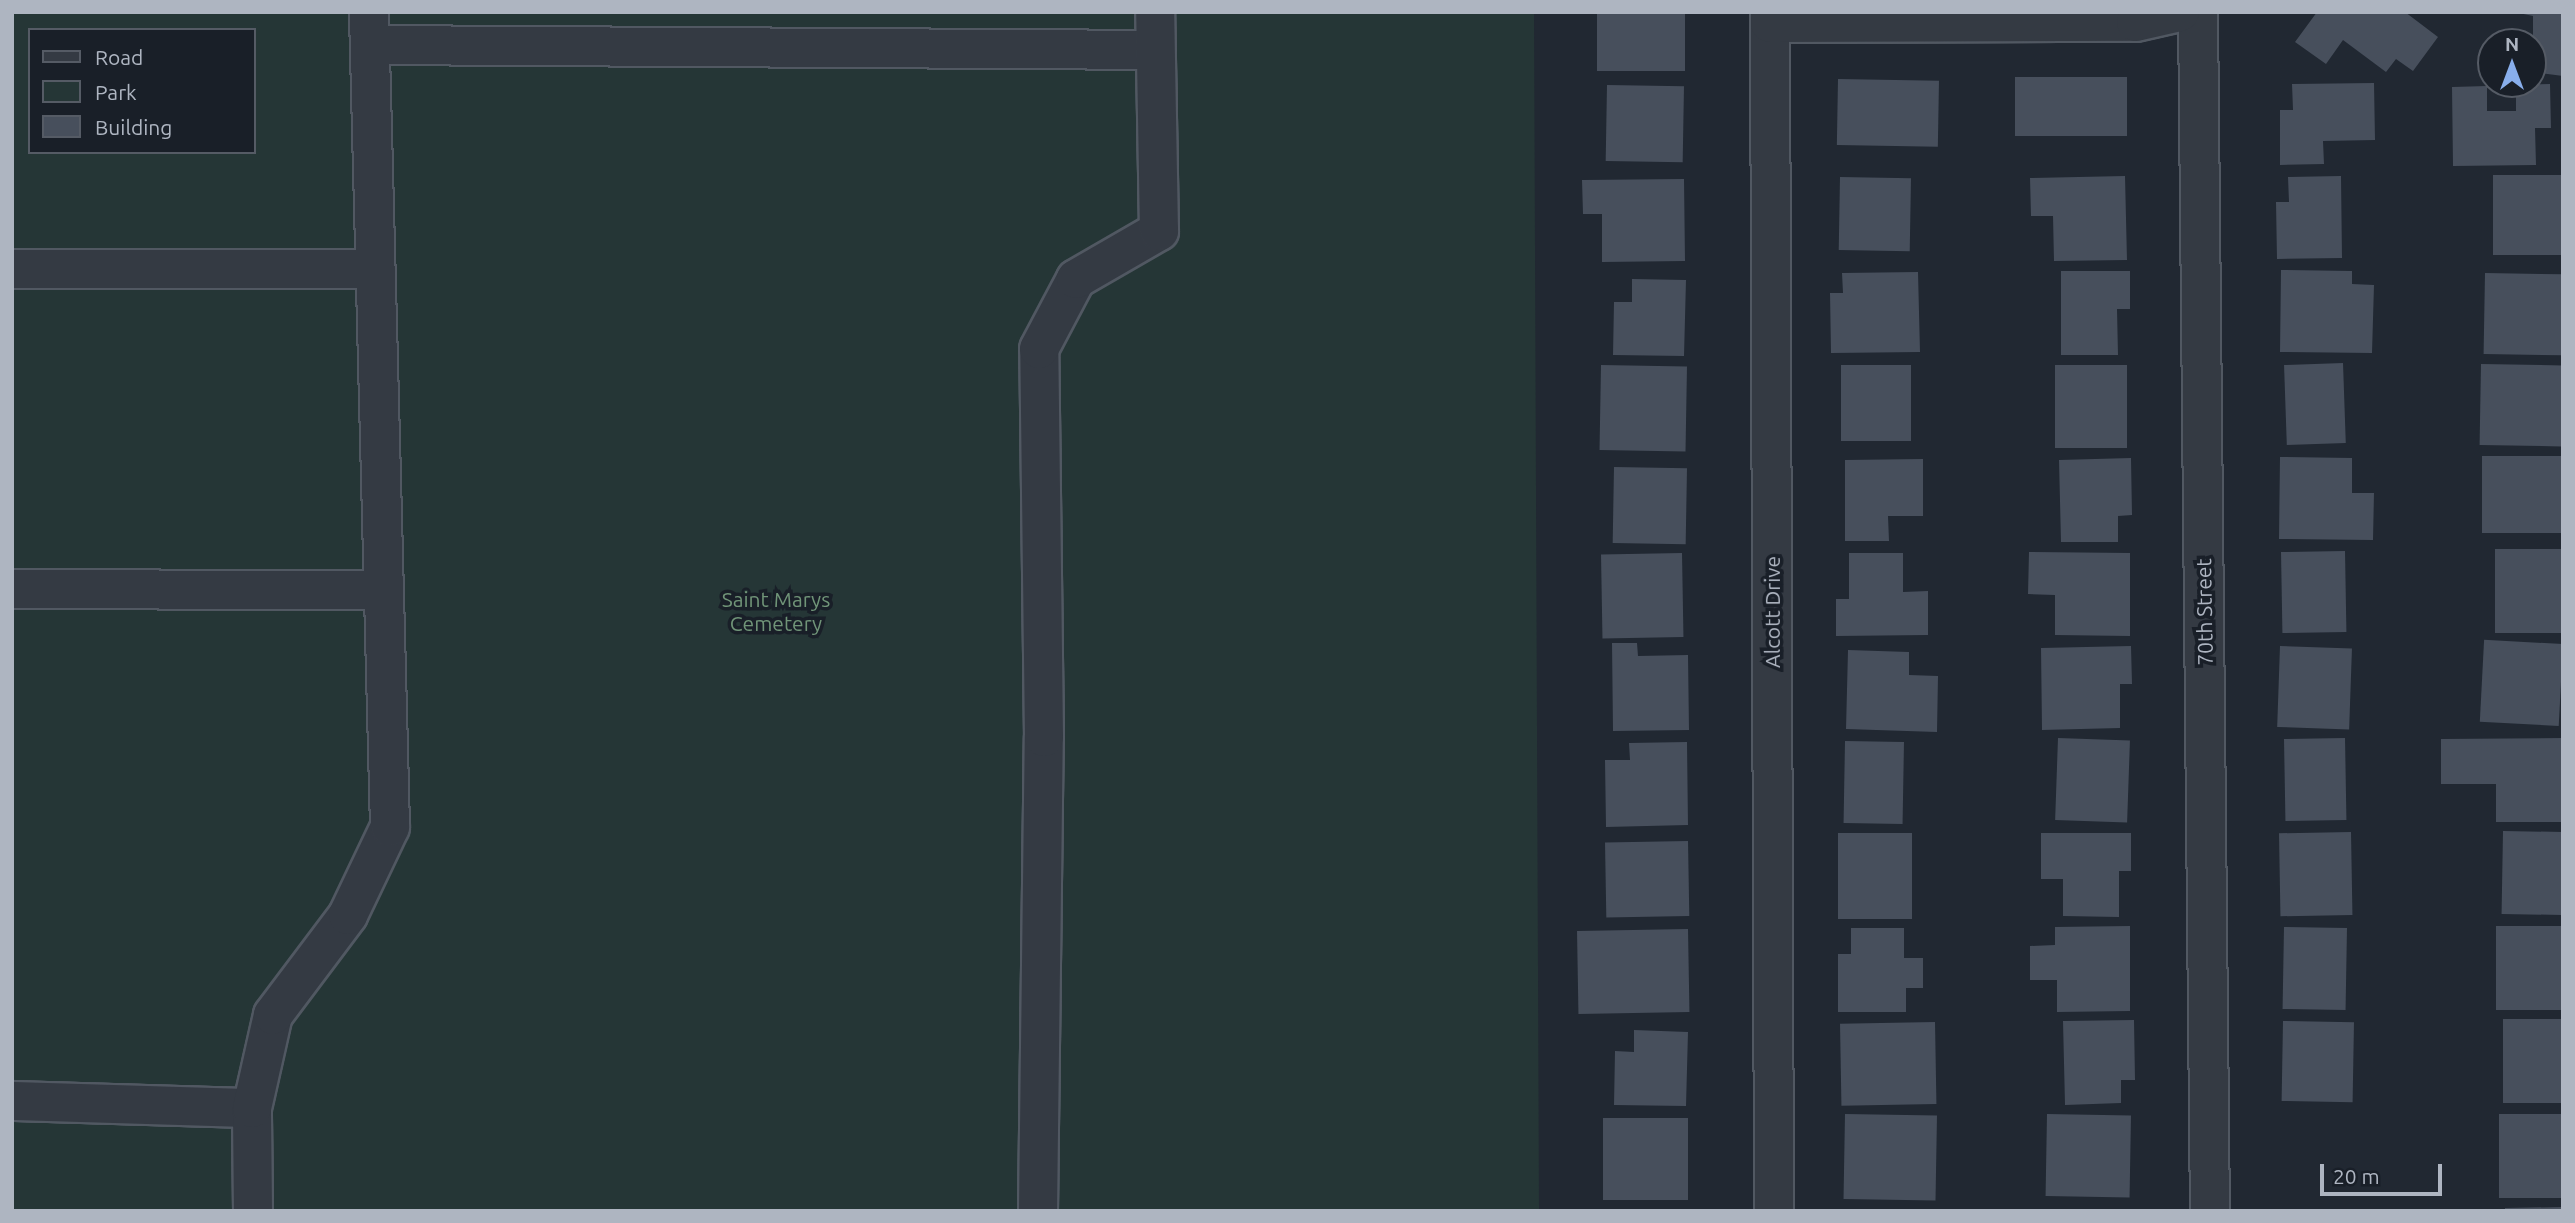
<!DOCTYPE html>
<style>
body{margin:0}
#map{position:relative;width:2575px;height:1223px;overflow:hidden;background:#212832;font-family:Ubuntu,sans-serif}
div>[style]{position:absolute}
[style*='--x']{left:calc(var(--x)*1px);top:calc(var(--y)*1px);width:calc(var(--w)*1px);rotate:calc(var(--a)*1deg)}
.green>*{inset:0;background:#253636}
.building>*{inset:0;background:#474f5c;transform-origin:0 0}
.roads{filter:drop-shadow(2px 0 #515862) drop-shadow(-2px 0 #515862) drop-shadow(0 2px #515862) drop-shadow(0 -2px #515862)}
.minor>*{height:38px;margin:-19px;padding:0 19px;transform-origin:19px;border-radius:19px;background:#343a43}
span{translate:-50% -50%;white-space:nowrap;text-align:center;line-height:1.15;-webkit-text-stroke:7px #191f28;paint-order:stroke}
.park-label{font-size:21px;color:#709478}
.street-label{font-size:21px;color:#aeb5c1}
.frame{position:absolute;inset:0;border:14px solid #aeb5c1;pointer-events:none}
.legend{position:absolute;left:28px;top:28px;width:228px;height:126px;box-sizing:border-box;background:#191f28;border:2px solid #555b65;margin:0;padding:9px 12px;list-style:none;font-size:21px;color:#aeb5c1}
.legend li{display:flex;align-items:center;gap:14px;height:35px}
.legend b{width:35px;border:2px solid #555b65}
.north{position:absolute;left:2477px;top:28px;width:70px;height:70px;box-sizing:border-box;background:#191f28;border:2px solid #555b65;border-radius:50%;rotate:0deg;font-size:19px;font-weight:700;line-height:28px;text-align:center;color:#aeb5c1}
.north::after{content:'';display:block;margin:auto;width:24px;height:32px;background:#88aeeb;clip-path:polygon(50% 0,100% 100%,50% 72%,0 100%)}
.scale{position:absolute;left:2320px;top:1164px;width:122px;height:32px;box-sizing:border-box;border:4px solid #aeb5c1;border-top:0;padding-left:9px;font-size:21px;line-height:24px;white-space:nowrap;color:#aeb5c1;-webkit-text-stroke:5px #191f28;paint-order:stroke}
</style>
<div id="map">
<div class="green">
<i style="clip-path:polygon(evenodd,12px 12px,1534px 12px,1539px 1211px,12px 1211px,12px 12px,30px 30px,254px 30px,254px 152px,30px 152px,30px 30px)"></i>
</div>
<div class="building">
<i style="left:1597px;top:12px;width:88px;height:59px"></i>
<i style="clip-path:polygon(2317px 12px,2405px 12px,2438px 37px,2413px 71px,2396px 59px,2386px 72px,2343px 40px,2326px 64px,2295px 42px)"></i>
<i style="clip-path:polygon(2514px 12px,2563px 12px,2563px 76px,2533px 72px,2533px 16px)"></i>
<i style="left:2015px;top:77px;width:112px;height:59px"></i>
<i style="left:1838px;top:79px;width:101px;height:66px;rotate:1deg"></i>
<i style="clip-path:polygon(2374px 83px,2375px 140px,2323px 141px,2324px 164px,2280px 165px,2280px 110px,2293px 110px,2292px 84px)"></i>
<i style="clip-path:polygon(2550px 84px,2551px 128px,2535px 128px,2536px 165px,2453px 166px,2452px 87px,2487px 86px,2487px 111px,2516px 111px,2516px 85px)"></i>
<i style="left:1607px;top:85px;width:77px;height:76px;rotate:1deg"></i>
<i style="left:2563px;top:175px;width:80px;height:70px;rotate:90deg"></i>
<i style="clip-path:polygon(2125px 176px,2127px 260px,2054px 261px,2053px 216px,2031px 216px,2030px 178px)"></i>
<i style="clip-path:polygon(2341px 176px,2342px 258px,2277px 259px,2276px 202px,2289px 202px,2288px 177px)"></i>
<i style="left:1840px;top:177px;width:71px;height:73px;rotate:1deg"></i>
<i style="clip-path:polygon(1684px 179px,1685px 261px,1602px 262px,1602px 214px,1583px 214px,1582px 180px)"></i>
<i style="clip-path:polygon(2281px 270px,2352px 271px,2352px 284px,2374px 285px,2372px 353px,2280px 352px)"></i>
<i style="clip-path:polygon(2061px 271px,2130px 271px,2130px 309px,2117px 309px,2118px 355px,2061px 355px)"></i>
<i style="clip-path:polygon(1918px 272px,1920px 352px,1831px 353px,1830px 293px,1843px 293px,1842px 273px)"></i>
<i style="left:2485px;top:273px;width:78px;height:81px;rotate:1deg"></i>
<i style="clip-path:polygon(1632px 279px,1686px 280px,1684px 356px,1613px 355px,1614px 302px,1632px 302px)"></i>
<i style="left:2343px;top:363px;width:80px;height:59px;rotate:88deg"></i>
<i style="left:2481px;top:364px;width:82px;height:81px;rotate:1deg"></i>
<i style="left:1601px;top:365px;width:86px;height:85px;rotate:1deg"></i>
<i style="left:1841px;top:365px;width:70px;height:76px"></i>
<i style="left:2055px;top:365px;width:72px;height:83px"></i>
<i style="left:2563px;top:456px;width:77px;height:81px;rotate:90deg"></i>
<i style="clip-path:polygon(2280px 457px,2352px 458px,2352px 493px,2374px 493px,2373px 540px,2279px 539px)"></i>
<i style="clip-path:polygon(2131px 458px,2132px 515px,2118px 516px,2118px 542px,2061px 542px,2059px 460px)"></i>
<i style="clip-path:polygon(1923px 459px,1923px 516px,1888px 516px,1889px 541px,1845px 541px,1845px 460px)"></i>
<i style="left:1614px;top:467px;width:73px;height:76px;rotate:1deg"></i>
<i style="left:2563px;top:549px;width:84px;height:68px;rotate:90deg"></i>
<i style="left:2345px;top:551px;width:81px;height:64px;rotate:89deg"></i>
<i style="clip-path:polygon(2029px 552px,2130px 553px,2130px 636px,2055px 635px,2055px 595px,2028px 594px)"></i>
<i style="left:1682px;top:553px;width:84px;height:81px;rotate:89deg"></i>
<i style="clip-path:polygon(1849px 553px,1903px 553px,1903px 592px,1928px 591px,1928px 635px,1836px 636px,1836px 599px,1849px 599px)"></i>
<i style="clip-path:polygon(1612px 643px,1637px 643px,1638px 656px,1688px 655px,1689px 730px,1613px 731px)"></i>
<i style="left:2563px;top:644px;width:82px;height:79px;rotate:93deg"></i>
<i style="clip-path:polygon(2131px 646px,2132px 684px,2120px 684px,2120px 728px,2042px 730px,2041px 648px)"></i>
<i style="left:2280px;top:646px;width:72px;height:81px;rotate:2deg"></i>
<i style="clip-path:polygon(1848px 650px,1909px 652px,1909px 675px,1938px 676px,1937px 732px,1846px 729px)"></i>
<i style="left:2058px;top:738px;width:72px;height:82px;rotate:2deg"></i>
<i style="left:2345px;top:738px;width:82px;height:61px;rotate:89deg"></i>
<i style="clip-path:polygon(2563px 738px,2563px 822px,2496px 822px,2496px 784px,2441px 784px,2441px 739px)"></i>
<i style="left:1845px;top:741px;width:59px;height:82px;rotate:1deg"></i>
<i style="clip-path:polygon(1687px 742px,1688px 825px,1606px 827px,1605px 760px,1630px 760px,1629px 743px)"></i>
<i style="left:2351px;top:832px;width:83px;height:72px;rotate:89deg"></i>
<i style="left:2563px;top:832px;width:83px;height:60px;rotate:91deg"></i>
<i style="left:1838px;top:833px;width:74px;height:86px"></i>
<i style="clip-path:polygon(2041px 833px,2131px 833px,2131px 871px,2119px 871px,2119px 917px,2063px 916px,2063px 879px,2041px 879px)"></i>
<i style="left:1688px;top:841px;width:75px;height:83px;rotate:89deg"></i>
<i style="clip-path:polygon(2130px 926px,2130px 1011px,2057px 1012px,2057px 980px,2030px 980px,2030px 946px,2055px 945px,2055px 927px)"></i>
<i style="left:2496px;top:926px;width:67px;height:84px"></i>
<i style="left:2284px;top:927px;width:63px;height:82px;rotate:1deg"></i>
<i style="clip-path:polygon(1851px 928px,1904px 928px,1904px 958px,1923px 958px,1923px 988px,1906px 988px,1906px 1012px,1838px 1012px,1838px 954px,1851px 954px)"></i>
<i style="left:1688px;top:929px;width:83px;height:111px;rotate:89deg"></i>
<i style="left:2563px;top:1019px;width:84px;height:60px;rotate:90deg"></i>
<i style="clip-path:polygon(2134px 1020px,2135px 1080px,2121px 1080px,2121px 1103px,2065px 1105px,2063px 1021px)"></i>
<i style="left:2283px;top:1021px;width:71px;height:80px;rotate:1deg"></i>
<i style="left:1935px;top:1022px;width:82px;height:95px;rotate:89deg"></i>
<i style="clip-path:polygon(1634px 1030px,1688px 1032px,1686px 1106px,1614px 1105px,1615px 1051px,1634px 1052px)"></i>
<i style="left:1845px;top:1114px;width:92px;height:85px;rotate:1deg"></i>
<i style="left:2047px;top:1114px;width:84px;height:82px;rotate:1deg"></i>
<i style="left:2499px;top:1114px;width:64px;height:84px"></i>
<i style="left:1603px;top:1118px;width:85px;height:82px"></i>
<i style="clip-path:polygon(2563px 1207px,2563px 1211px,2505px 1211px,2505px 1208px)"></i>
</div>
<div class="roads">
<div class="minor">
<i style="--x:1770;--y:12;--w:1199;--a:89.81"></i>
<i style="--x:2198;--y:12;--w:1199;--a:89.43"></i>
<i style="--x:1770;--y:23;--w:366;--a:-0.2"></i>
<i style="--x:2136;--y:22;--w:45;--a:-12.8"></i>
<i style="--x:370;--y:45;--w:785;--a:0.36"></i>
<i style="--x:12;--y:269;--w:361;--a:0"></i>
<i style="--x:12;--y:589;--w:370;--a:0.2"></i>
<i style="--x:12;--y:1101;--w:240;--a:1.7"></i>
<i style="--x:253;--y:1211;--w:103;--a:-90.6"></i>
<i style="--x:252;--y:1108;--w:95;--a:-77.3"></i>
<i style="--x:273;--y:1015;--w:125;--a:-53.1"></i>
<i style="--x:348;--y:915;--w:98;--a:-64.5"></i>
<i style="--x:390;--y:827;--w:815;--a:-91.48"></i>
<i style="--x:1038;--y:1211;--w:474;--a:-89.3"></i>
<i style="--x:1044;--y:737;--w:388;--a:-90.7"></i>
<i style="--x:1039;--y:349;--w:79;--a:-62.1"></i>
<i style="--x:1076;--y:279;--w:96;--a:-30"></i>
<i style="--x:1159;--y:231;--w:219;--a:-91"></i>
</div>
</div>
<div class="park-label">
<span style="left:776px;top:611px">Saint Marys<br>Cemetery</span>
</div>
<div class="street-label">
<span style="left:1772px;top:612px;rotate:-90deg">Alcott Drive</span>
<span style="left:2204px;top:612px;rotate:-91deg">70th Street</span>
</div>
<div class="frame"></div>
<ul class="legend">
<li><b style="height:9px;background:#343a43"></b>Road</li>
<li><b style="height:19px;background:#253636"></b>Park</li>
<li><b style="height:19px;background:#474f5c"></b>Building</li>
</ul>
<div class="north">N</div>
<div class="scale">20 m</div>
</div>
